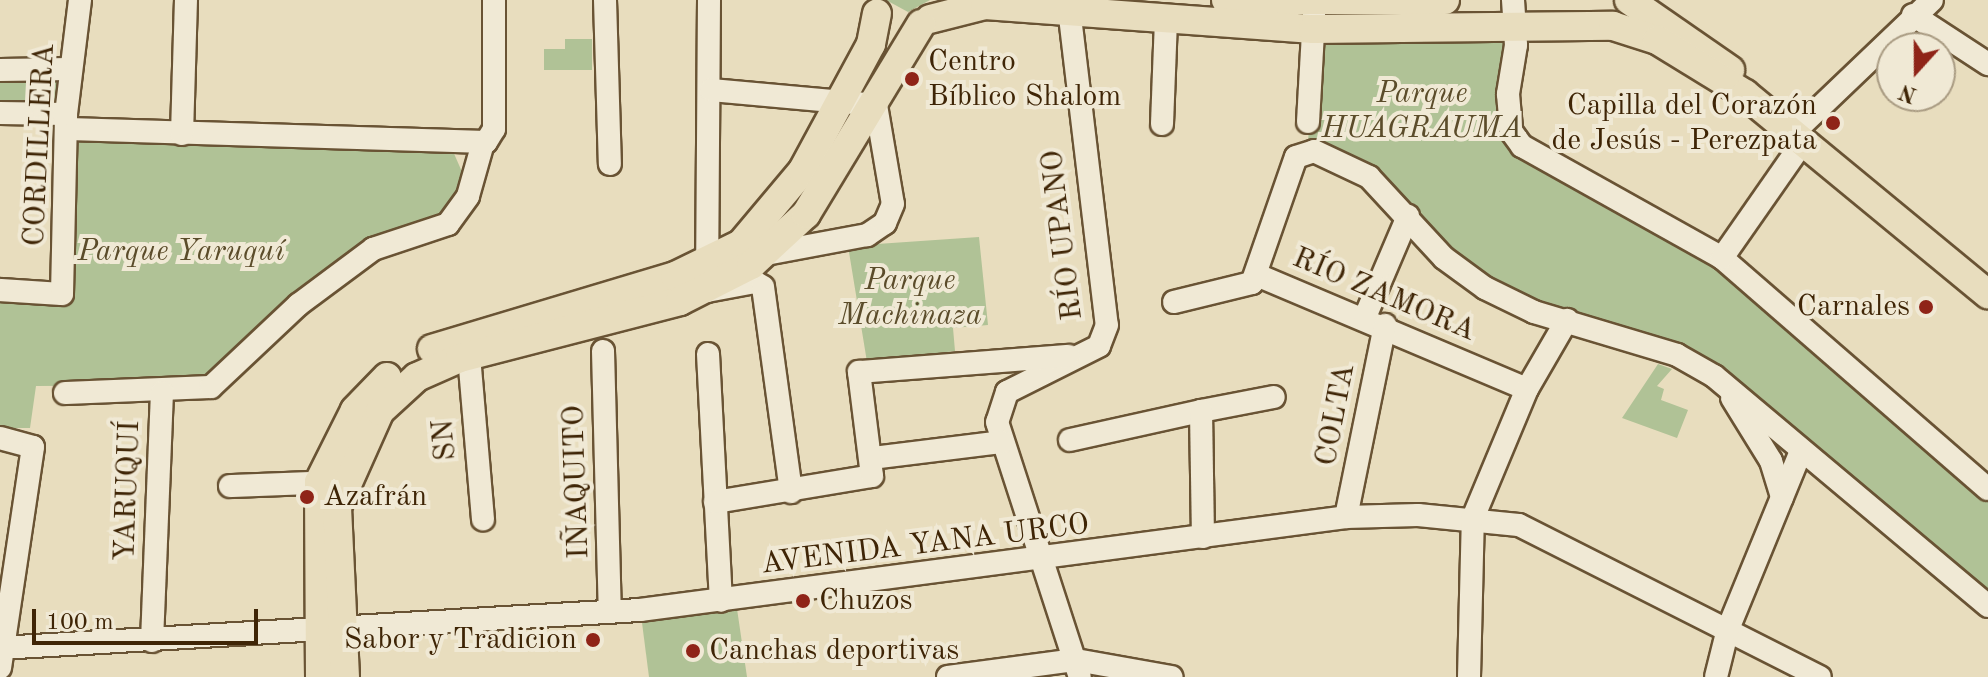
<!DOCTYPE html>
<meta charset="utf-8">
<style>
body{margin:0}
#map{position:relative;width:1988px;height:677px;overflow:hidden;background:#e8ddbe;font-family:"Old Standard TT",serif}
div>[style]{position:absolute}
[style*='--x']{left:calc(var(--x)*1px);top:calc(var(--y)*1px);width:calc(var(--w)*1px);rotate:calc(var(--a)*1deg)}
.green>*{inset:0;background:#b0c296;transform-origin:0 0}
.roads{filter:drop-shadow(2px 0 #695334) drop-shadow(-2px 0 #695334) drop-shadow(0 2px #695334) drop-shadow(0 -2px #695334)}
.minor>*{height:22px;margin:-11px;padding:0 11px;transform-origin:11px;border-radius:11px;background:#f0e9d5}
.major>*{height:28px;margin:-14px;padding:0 14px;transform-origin:14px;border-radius:14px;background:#e8ddbe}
.dots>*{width:22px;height:22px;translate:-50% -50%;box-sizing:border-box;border:4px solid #f0e9d5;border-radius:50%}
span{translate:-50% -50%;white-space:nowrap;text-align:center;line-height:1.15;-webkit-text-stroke:8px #f0e9d5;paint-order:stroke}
.poi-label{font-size:30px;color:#3f2506}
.left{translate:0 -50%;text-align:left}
.right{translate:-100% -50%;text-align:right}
.park-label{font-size:30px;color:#5b4c2a;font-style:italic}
.street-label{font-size:30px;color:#3f2506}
.north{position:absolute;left:1876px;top:32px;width:80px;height:80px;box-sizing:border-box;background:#f0e9d5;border:2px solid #a99b82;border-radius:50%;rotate:201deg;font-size:22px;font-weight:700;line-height:32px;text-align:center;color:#3f2506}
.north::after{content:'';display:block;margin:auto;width:28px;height:36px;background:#8f2418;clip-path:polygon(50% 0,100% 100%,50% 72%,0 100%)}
.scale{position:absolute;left:32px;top:609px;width:226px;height:36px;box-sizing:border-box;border:4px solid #3f2506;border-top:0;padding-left:10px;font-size:24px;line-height:28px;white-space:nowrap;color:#3f2506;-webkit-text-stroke:6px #f0e9d5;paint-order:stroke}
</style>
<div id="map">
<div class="green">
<i style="clip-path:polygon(886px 0,930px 0,908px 12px)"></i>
<i style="clip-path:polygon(1506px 34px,1506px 133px,1719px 261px,1988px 496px,1988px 603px,1715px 374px,1486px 286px,1412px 217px,1308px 143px,1315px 35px)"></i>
<i style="clip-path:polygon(565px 39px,592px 39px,592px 70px,544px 70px,544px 49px,565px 49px)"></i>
<i style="left:0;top:75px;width:60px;height:31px;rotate:1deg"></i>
<i style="clip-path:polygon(71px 133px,452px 149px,466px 181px,445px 219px,410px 233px,200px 385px,36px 386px,30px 428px,0 428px,0 301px,64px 296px)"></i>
<i style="clip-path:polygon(979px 237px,988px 325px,953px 328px,955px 351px,867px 362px,848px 246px)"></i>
<i style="clip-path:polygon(1658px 364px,1672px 369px,1657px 386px,1664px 389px,1661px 400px,1688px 410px,1677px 438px,1622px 418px)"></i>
<i style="clip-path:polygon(736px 602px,747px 677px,649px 677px,641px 615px)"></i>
</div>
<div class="roads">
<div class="minor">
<i style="--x:605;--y:0;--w:164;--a:88.3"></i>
<i style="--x:709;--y:0;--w:291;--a:90.4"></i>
<i style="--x:707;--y:291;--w:49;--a:-10.6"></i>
<i style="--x:755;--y:282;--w:9;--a:32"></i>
<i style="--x:763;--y:287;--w:207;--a:82.2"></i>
<i style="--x:1068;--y:0;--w:327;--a:83.2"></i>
<i style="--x:1107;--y:325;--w:22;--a:111"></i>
<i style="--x:1099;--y:346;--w:103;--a:153.4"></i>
<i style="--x:1007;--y:392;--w:32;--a:108"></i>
<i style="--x:997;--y:422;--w:268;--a:72"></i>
<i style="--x:1513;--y:0;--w:45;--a:86.2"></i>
<i style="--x:1516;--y:45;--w:50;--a:99.3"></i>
<i style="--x:1508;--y:94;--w:37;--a:85"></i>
<i style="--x:1511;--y:131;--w:19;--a:54"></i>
<i style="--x:1522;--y:146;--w:229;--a:29.2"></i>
<i style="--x:1722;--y:258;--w:352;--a:41"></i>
<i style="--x:1913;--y:15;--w:90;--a:33.2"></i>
<i style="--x:0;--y:70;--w:70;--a:-0.8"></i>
<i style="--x:711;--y:90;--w:166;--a:5.2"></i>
<i style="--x:876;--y:105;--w:100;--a:80.3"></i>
<i style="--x:893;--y:204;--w:21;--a:113"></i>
<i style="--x:885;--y:223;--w:22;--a:146"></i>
<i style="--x:867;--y:235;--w:104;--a:169.4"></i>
<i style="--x:0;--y:113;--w:66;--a:0.9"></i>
<i style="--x:1308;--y:122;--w:109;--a:-86.8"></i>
<i style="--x:1162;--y:124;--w:103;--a:-87.8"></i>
<i style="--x:69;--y:129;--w:417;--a:1.8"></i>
<i style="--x:486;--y:142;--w:15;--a:-58"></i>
<i style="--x:494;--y:129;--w:129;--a:-90"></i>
<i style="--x:1793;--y:133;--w:192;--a:-43.7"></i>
<i style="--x:182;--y:134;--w:134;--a:-88.3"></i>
<i style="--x:1722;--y:258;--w:141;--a:-55.1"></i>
<i style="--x:1257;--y:275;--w:293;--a:22.9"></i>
<i style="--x:0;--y:290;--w:62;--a:3.7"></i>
<i style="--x:62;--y:294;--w:180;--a:-88.7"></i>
<i style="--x:66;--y:114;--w:115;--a:-83"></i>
<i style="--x:1174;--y:302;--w:80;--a:-13.7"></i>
<i style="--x:1252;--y:283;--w:133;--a:-70.8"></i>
<i style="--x:1296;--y:157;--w:19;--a:-18"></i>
<i style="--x:1314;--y:151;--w:61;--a:25.3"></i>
<i style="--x:1369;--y:177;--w:110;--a:47.2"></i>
<i style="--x:1444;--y:258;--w:51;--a:36.2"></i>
<i style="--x:1485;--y:288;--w:55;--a:26.1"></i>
<i style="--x:1534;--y:312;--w:149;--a:16.7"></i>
<i style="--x:1677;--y:355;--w:43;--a:29.6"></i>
<i style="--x:1714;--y:376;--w:358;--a:40"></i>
<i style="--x:1365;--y:317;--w:110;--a:-66.9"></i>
<i style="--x:603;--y:351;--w:261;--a:88.5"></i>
<i style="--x:708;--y:354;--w:247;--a:87"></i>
<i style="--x:469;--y:356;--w:164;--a:85.1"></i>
<i style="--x:65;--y:393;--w:146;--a:-2.4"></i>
<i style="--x:211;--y:387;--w:120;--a:-43.3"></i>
<i style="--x:298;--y:305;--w:94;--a:-36.7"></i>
<i style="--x:373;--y:249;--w:79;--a:-18.4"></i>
<i style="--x:448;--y:224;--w:34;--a:-54"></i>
<i style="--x:468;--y:196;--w:55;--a:-74.2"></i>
<i style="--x:1732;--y:398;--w:74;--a:58.2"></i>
<i style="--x:1771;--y:461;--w:38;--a:73"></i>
<i style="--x:1201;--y:411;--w:74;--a:-10.9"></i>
<i style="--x:0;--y:438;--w:34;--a:15"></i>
<i style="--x:33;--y:447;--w:223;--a:98.5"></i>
<i style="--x:1070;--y:440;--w:134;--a:-12.5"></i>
<i style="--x:1201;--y:411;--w:126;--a:89.1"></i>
<i style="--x:872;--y:458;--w:131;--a:-7"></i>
<i style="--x:230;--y:486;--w:102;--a:-2.2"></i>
<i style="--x:715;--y:502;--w:159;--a:-9.4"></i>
<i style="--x:872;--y:476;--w:105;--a:-97.1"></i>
<i style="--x:859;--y:372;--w:210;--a:-4.4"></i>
<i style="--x:1346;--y:517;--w:196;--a:-78.5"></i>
<i style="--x:152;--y:641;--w:249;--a:-87.7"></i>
<i style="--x:0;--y:648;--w:641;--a:-3.4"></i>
<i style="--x:640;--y:610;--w:712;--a:-7.5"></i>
<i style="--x:1346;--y:517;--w:72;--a:-1.6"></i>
<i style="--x:1418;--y:515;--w:101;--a:5.7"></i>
<i style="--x:1519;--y:525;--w:337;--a:26.8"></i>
<i style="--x:948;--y:677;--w:129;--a:-7.6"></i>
<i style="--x:1076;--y:660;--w:97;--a:10.1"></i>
<i style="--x:1469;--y:677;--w:159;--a:-88.6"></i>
<i style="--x:1473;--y:518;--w:140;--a:-67.3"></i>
<i style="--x:1527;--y:389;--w:80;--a:-59.9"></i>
<i style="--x:1716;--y:677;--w:49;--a:-76"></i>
<i style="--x:1728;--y:629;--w:192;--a:-67.7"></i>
</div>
<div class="major">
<i style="--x:1226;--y:0;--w:219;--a:0"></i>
<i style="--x:1629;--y:0;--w:123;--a:34.7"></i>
<i style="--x:930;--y:19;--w:57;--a:-14.3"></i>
<i style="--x:985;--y:5;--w:329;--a:4.2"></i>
<i style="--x:1313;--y:29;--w:300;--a:-0.6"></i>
<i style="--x:1613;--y:26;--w:46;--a:17.7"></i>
<i style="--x:1657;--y:40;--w:103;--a:31.5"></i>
<i style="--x:1745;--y:94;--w:315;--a:39.5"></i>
<i style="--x:432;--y:349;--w:254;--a:-16.7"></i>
<i style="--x:675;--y:276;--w:73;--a:-25.9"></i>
<i style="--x:741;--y:244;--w:97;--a:-50"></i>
<i style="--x:803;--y:170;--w:143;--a:-61.6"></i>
<i style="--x:871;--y:44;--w:31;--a:-79"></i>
<i style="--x:320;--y:677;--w:195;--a:-90.3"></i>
<i style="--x:319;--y:482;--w:80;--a:-63.4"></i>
<i style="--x:355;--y:410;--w:46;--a:-45.9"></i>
<i style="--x:345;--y:677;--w:170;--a:-92.7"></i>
<i style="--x:337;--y:507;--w:105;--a:-65.9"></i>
<i style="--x:380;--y:411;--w:50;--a:-42.6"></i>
<i style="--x:417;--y:377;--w:47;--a:-23.8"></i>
<i style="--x:460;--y:358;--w:227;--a:-14.5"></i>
<i style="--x:680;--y:301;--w:80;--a:-26.9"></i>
<i style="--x:751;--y:265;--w:75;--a:-42.8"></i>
<i style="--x:806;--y:214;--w:222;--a:-58.8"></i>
</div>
</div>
<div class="dots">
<i style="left:912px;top:79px;background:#8f2418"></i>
<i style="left:1833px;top:123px;background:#8f2418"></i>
<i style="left:1926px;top:307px;background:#8f2418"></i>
<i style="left:307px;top:497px;background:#8f2418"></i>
<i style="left:803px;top:601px;background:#8f2418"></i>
<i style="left:593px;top:640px;background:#8f2418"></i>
<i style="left:693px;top:651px;background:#8f2418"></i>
</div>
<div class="poi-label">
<span class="left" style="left:928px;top:79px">Centro<br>Bíblico Shalom</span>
<span class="right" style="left:1817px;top:123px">Capilla del Corazón<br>de Jesús - Perezpata</span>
<span class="right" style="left:1910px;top:307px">Carnales</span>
<span class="left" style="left:323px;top:497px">Azafrán</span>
<span class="left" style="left:819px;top:601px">Chuzos</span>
<span class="right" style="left:577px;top:640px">Sabor y Tradicion</span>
<span class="left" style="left:709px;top:651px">Canchas deportivas</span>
</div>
<div class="park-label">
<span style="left:1422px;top:111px">Parque<br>HUAGRAUMA</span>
<span style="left:181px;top:252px">Parque Yaruquí</span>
<span style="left:910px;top:298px">Parque<br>Machinaza</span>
</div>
<div class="street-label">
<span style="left:40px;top:145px;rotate:-87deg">CORDILLERA</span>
<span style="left:1063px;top:235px;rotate:-97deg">RÍO UPANO</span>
<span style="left:1384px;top:295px;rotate:23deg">RÍO ZAMORA</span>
<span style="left:1336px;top:415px;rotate:-79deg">COLTA</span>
<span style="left:445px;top:440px;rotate:-95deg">SN</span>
<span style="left:577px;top:482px;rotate:-92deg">IÑAQUITO</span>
<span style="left:128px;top:491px;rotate:-88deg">YARUQUÍ</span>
<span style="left:925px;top:545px;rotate:-7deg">AVENIDA YANA URCO</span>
</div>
<div class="north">N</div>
<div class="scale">100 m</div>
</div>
